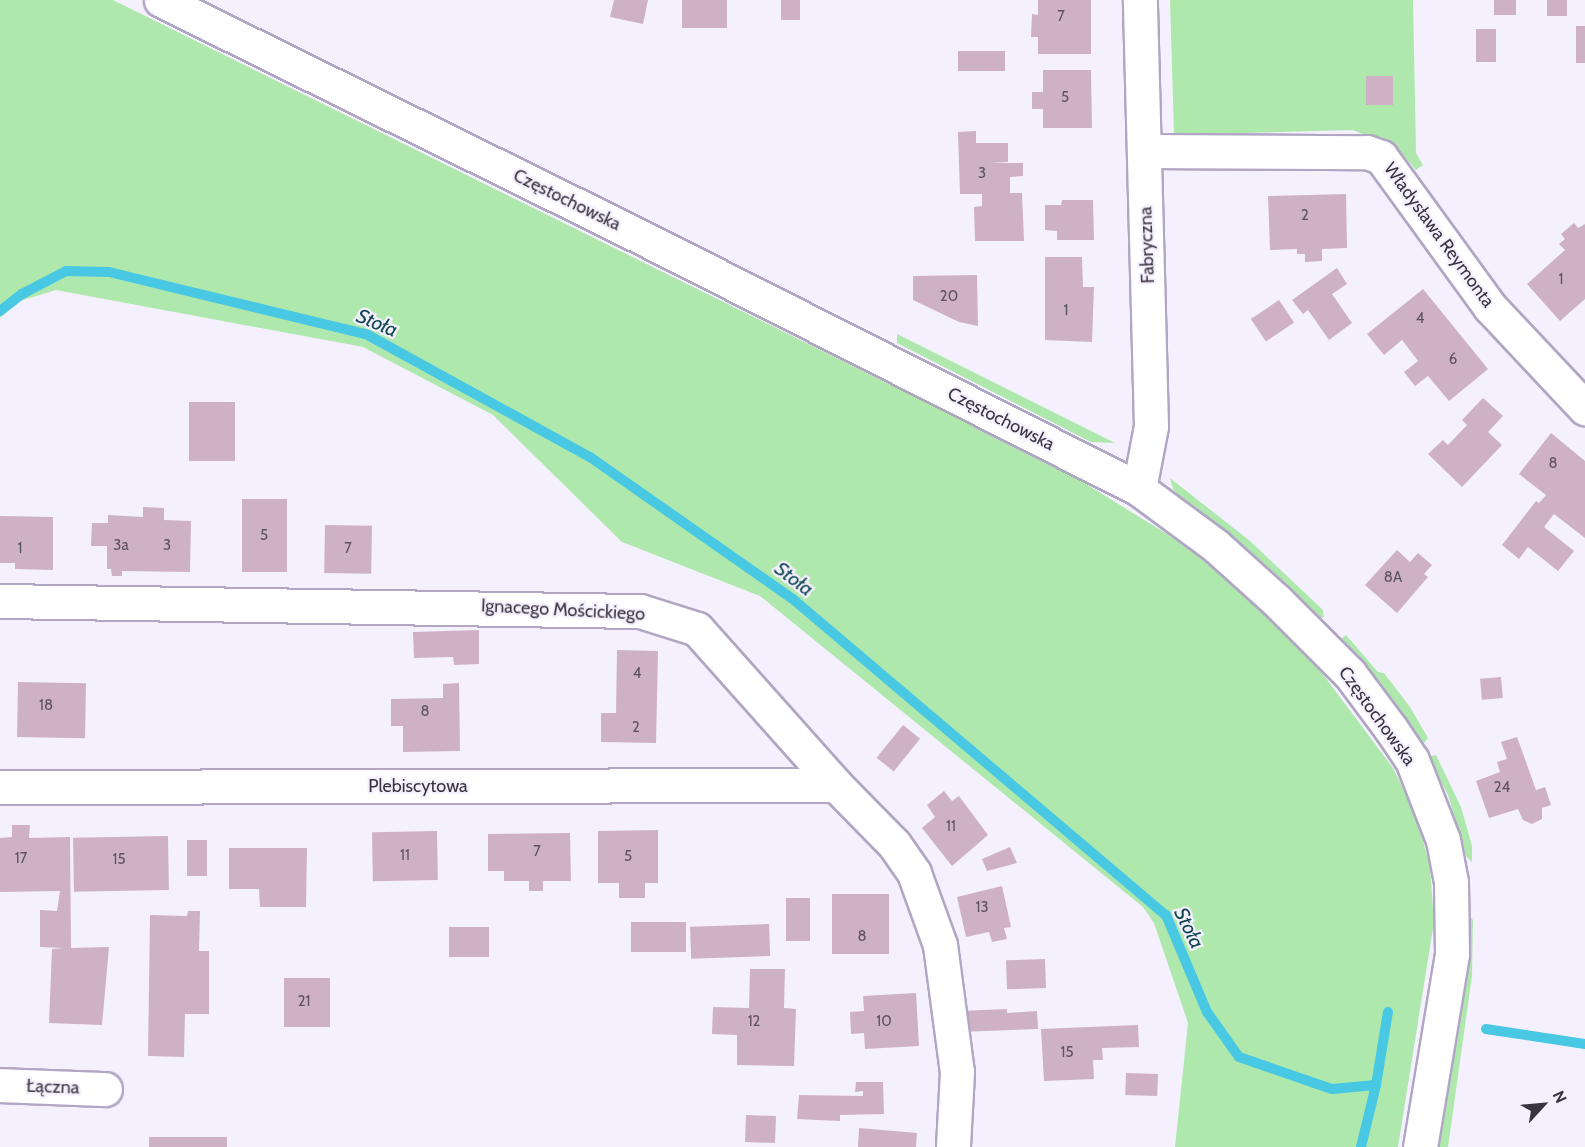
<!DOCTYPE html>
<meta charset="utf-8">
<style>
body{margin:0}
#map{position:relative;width:1585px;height:1147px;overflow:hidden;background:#f5f0fd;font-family:Cabin,sans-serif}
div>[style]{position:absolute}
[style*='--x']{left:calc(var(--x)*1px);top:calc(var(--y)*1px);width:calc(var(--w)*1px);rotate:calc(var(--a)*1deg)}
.green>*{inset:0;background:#afe8ad}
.stream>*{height:10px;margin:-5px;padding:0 5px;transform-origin:5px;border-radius:5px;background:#48c8e3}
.building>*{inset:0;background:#cfb1c6;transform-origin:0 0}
.roads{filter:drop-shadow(2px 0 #b1a6c4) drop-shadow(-2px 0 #b1a6c4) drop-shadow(0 2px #b1a6c4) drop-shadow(0 -2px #b1a6c4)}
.street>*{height:33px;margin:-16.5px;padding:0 16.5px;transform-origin:16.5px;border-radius:16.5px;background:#fff}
.secondary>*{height:33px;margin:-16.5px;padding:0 16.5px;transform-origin:16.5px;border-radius:16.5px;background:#fff}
span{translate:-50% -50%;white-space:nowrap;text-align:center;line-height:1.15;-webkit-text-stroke:4.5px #f5f0fd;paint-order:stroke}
.number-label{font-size:15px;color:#5e5362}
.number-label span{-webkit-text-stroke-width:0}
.street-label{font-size:18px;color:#393440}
.water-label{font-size:20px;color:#0f4752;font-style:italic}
.north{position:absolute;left:1513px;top:1075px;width:60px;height:60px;-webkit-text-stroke:4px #f5f0fd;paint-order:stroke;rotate:64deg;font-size:16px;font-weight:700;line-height:24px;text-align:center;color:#393440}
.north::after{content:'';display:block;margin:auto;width:21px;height:27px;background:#393440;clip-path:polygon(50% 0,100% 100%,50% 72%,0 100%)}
</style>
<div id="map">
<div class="green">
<i style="clip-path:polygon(0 0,113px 0,1065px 471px,1188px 547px,1301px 645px,1393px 768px,1415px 812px,1430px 866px,1434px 922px,1398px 1147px,1175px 1147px,1188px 1023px,1154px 923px,1143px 907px,760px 596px,622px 542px,493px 415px,363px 347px,56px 290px,17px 302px,0 318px)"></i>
<i style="clip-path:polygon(1170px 0,1413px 0,1416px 153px,1423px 165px,1416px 170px,1399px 150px,1353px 130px,1174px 135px)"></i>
<i style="clip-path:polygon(897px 334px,1115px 443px,1091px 442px,897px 343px)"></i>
<i style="clip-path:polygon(1170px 478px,1250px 541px,1323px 610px,1324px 617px,1320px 618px,1222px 528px,1184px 501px,1173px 489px)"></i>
<i style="clip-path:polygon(1346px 635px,1378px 672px,1384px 673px,1410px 707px,1428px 738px,1424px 743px,1421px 744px,1340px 640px)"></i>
<i style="clip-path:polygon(1436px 755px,1461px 807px,1472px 846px,1472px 862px,1466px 856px,1448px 795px,1428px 757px)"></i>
<i style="clip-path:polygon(1468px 914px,1473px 920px,1472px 976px,1448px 1147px,1439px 1147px)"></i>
</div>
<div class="stream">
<i style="--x:0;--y:311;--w:28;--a:-38"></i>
<i style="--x:22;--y:294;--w:50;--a:-27.6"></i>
<i style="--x:66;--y:271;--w:43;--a:1.3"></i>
<i style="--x:109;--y:272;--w:264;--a:13.6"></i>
<i style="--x:366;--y:334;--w:256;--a:28.8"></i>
<i style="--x:590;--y:457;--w:249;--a:35"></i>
<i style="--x:794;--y:600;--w:487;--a:40.3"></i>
<i style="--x:1166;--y:915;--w:105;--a:67.1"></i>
<i style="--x:1207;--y:1012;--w:55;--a:54.6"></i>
<i style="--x:1239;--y:1057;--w:98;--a:19"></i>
<i style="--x:1332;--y:1089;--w:44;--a:-5.2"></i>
<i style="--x:1376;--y:1085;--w:74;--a:-80.7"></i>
<i style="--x:1486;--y:1029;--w:100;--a:8.6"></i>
<i style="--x:1361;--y:1147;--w:64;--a:-76.4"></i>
</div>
<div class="building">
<i style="clip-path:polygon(614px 0,648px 0,643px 24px,610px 17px)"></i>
<i style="left:682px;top:0;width:45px;height:28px"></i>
<i style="left:781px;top:0;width:19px;height:20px"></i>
<i style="clip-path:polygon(1038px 0,1091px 0,1091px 54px,1038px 54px,1038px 37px,1031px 37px,1032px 14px,1038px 15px)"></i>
<i style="left:1494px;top:0;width:22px;height:15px"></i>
<i style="left:1547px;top:0;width:20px;height:16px"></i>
<i style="left:1576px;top:26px;width:9px;height:37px"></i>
<i style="left:1476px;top:29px;width:20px;height:33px"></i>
<i style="left:958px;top:51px;width:47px;height:20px"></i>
<i style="clip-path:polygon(1043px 70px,1091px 70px,1092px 128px,1043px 128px,1043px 109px,1032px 109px,1032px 92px,1043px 92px)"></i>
<i style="left:1366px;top:76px;width:27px;height:29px"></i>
<i style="clip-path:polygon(976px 131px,976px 143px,1008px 143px,1008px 162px,990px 163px,1023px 163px,1023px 176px,1010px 177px,1010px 193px,1022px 193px,1024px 241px,975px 241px,974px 207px,982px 206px,982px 194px,960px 194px,958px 132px)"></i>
<i style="clip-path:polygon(1346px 194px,1347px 248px,1322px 249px,1322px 261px,1305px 262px,1305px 254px,1297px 254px,1297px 249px,1270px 250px,1268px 196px)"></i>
<i style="clip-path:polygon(1062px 200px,1093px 200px,1094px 240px,1057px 240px,1057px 231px,1045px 230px,1045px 205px,1061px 205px)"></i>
<i style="clip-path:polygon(1574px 223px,1578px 228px,1585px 224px,1585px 299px,1560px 321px,1527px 284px,1565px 250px,1559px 244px,1565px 239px,1561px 234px)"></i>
<i style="clip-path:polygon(1045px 257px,1082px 257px,1083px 287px,1094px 287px,1092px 342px,1045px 340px)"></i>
<i style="clip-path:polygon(1337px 268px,1347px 284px,1332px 294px,1352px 323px,1329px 340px,1308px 310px,1303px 314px,1292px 300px)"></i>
<i style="clip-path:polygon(977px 275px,978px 326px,959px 322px,913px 300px,913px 276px)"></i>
<i style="clip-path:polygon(1423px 289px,1488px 369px,1449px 401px,1428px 376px,1415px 386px,1404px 372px,1418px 361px,1402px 340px,1384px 355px,1367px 334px)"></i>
<i style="left:1279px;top:300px;width:27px;height:34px;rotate:56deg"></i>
<i style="clip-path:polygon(1483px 398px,1503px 416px,1488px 432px,1502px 445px,1462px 487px,1428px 454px,1443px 440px,1448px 445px,1467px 425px,1462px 420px)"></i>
<i style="left:235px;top:402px;width:59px;height:46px;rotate:90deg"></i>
<i style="clip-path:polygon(1551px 433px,1585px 461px,1585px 538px,1554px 514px,1544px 527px,1574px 551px,1558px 571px,1528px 547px,1519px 559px,1502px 545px,1536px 501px,1539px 503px,1546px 495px,1519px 474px)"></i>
<i style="left:242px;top:499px;width:45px;height:73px"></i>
<i style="clip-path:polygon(143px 507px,164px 508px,164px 520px,191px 521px,190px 572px,122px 571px,122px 576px,112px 576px,111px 569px,107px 569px,107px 546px,91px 546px,92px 523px,108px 523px,108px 515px,143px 517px)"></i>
<i style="clip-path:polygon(0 516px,53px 517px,53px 570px,15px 569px,15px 563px,0 563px)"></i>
<i style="left:325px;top:525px;width:47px;height:48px;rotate:1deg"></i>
<i style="clip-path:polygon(1397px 550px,1410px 562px,1418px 553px,1432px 565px,1424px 574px,1428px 577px,1397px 613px,1365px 585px)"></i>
<i style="clip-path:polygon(479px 630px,479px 664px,454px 665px,453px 657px,414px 658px,413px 632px)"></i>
<i style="clip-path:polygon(617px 650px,658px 651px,656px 743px,601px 742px,601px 713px,616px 713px)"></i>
<i style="left:1501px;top:677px;width:21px;height:21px;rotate:85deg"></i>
<i style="left:18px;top:682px;width:68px;height:55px;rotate:1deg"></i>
<i style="clip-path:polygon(459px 683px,460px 751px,403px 752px,403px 726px,391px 726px,391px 699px,443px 698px,443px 684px)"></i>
<i style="left:903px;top:725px;width:22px;height:42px;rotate:39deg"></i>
<i style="clip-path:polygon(1517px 737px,1536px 790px,1545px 787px,1551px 805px,1542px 808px,1542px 819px,1532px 824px,1523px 820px,1518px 809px,1489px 818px,1476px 781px,1500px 772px,1497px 762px,1507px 759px,1501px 742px)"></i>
<i style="clip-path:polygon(944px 791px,952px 801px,959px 796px,988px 835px,952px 866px,922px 828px,935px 817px,927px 805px)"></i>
<i style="clip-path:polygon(12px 825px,30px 825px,29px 838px,70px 837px,71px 948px,109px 947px,102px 1025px,49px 1023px,52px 949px,63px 948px,40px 947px,40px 910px,57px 911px,60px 891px,0 892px,0 838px,12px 837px)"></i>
<i style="clip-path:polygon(658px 830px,658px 883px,645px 883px,645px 898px,619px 898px,619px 883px,598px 883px,598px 831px)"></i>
<i style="left:437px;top:831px;width:49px;height:65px;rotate:89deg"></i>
<i style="clip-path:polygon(570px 833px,571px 881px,543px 881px,543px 891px,529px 891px,529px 881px,504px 881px,504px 871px,488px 871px,488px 834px)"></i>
<i style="left:168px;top:836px;width:54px;height:95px;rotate:89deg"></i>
<i style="left:187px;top:840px;width:20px;height:36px"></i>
<i style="clip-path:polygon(1010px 847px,1017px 863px,987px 871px,982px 859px)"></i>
<i style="clip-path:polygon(229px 848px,307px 848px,306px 907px,260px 907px,259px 889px,229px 889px)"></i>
<i style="clip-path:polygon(1002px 886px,1011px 927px,1004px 928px,1007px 939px,992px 942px,989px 932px,966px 937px,957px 897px)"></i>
<i style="left:832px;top:894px;width:57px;height:60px"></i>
<i style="left:786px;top:898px;width:24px;height:43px"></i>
<i style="clip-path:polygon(188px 911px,200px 911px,199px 951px,209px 951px,209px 1014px,185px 1014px,184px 1057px,148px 1056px,150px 915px,187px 916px)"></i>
<i style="left:631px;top:922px;width:55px;height:30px"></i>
<i style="left:769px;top:924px;width:32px;height:79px;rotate:88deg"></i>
<i style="left:449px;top:927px;width:40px;height:30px"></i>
<i style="left:1045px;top:959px;width:29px;height:39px;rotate:88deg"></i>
<i style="clip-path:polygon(750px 969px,785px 969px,784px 1008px,796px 1009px,794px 1066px,737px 1065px,737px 1035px,712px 1034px,713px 1007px,749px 1008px)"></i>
<i style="left:284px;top:978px;width:46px;height:49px"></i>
<i style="clip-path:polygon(916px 993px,919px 1046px,865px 1049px,864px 1033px,851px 1034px,850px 1012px,864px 1011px,863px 996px)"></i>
<i style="clip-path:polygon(1007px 1009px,1007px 1013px,1037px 1011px,1038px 1029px,959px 1032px,959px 1011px)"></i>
<i style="clip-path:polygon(1138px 1025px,1139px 1047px,1102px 1048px,1103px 1060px,1093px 1060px,1094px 1079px,1044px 1081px,1041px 1029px)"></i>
<i style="left:1126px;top:1073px;width:32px;height:22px;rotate:2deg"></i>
<i style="clip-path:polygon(856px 1082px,883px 1082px,884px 1114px,840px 1115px,840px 1121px,797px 1119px,799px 1095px,863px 1096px,863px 1091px,855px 1092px)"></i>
<i style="left:746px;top:1115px;width:30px;height:27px;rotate:2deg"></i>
<i style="clip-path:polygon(859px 1128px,917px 1133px,916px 1147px,858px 1147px)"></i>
<i style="left:149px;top:1137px;width:78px;height:10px"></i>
</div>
<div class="roads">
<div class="street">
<i style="--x:1144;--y:151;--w:223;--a:0.3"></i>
<i style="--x:1367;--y:152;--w:15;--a:20"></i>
<i style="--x:1381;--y:157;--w:185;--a:54"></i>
<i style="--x:1490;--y:307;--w:139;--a:46.8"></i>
<i style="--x:1139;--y:489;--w:64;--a:-79.2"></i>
<i style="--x:1151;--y:426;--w:426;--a:-91.5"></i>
<i style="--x:0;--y:601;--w:640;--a:0.9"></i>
<i style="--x:640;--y:611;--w:60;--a:17.5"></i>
<i style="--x:697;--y:629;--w:209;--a:48.3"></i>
<i style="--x:836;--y:785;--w:83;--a:45.5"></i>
<i style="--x:894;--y:844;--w:35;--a:55"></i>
<i style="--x:914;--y:873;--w:77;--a:70.1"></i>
<i style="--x:940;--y:945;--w:128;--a:82.4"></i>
<i style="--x:957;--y:1072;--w:75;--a:93.1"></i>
<i style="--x:0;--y:787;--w:836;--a:-0.14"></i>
<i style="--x:0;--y:1085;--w:105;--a:2.2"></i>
</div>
<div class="secondary">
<i style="--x:161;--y:0;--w:538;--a:26.28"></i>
<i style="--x:643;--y:238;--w:556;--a:26.84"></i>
<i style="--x:1139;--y:489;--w:96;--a:36.5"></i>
<i style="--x:1216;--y:546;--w:81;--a:42"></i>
<i style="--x:1276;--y:600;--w:105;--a:45"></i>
<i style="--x:1350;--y:674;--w:69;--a:53.3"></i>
<i style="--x:1391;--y:729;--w:37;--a:56"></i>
<i style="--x:1412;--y:760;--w:86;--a:68.8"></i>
<i style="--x:1443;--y:840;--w:43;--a:79.2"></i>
<i style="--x:1451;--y:882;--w:72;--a:89.2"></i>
<i style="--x:1452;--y:954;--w:196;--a:99.4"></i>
</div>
</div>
<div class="number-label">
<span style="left:1061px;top:17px">7</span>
<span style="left:1065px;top:98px">5</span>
<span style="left:982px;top:174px">3</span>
<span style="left:1305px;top:216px">2</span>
<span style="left:1561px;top:280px">1</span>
<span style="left:949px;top:297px">20</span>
<span style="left:1066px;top:311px">1</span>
<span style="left:1420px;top:319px">4</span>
<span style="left:1453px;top:360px">6</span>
<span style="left:1553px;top:464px">8</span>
<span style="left:264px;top:536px">5</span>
<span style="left:121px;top:546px">3a</span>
<span style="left:167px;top:546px">3</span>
<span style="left:20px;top:549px">1</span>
<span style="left:348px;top:549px">7</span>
<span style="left:1393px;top:578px">8A</span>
<span style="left:637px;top:674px">4</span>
<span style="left:46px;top:706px">18</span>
<span style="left:425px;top:712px">8</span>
<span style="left:636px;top:728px">2</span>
<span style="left:1502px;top:788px">24</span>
<span style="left:951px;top:827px">11</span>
<span style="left:537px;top:852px">7</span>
<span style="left:405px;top:856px">11</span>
<span style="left:628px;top:857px">5</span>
<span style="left:21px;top:859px">17</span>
<span style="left:119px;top:860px">15</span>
<span style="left:982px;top:908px">13</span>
<span style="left:862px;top:937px">8</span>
<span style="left:304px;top:1002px">21</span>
<span style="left:754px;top:1022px">12</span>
<span style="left:884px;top:1022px">10</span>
<span style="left:1067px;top:1053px">15</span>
</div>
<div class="street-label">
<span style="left:567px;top:200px;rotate:26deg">Częstochowska</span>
<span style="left:1439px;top:235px;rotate:54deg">Władysława Reymonta</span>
<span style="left:1147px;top:245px;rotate:-92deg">Fabryczna</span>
<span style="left:1001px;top:419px;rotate:27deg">Częstochowska</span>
<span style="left:563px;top:610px;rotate:3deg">Ignacego Mościckiego</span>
<span style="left:1377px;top:716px;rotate:54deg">Częstochowska</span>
<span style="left:418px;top:786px">Plebiscytowa</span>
<span style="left:53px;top:1087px;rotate:2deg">Łączna</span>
</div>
<div class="water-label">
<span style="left:377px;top:323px;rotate:23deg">Stoła</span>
<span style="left:794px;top:579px;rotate:37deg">Stoła</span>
<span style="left:1189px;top:928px;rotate:64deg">Stoła</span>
</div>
<div class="north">N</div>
</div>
